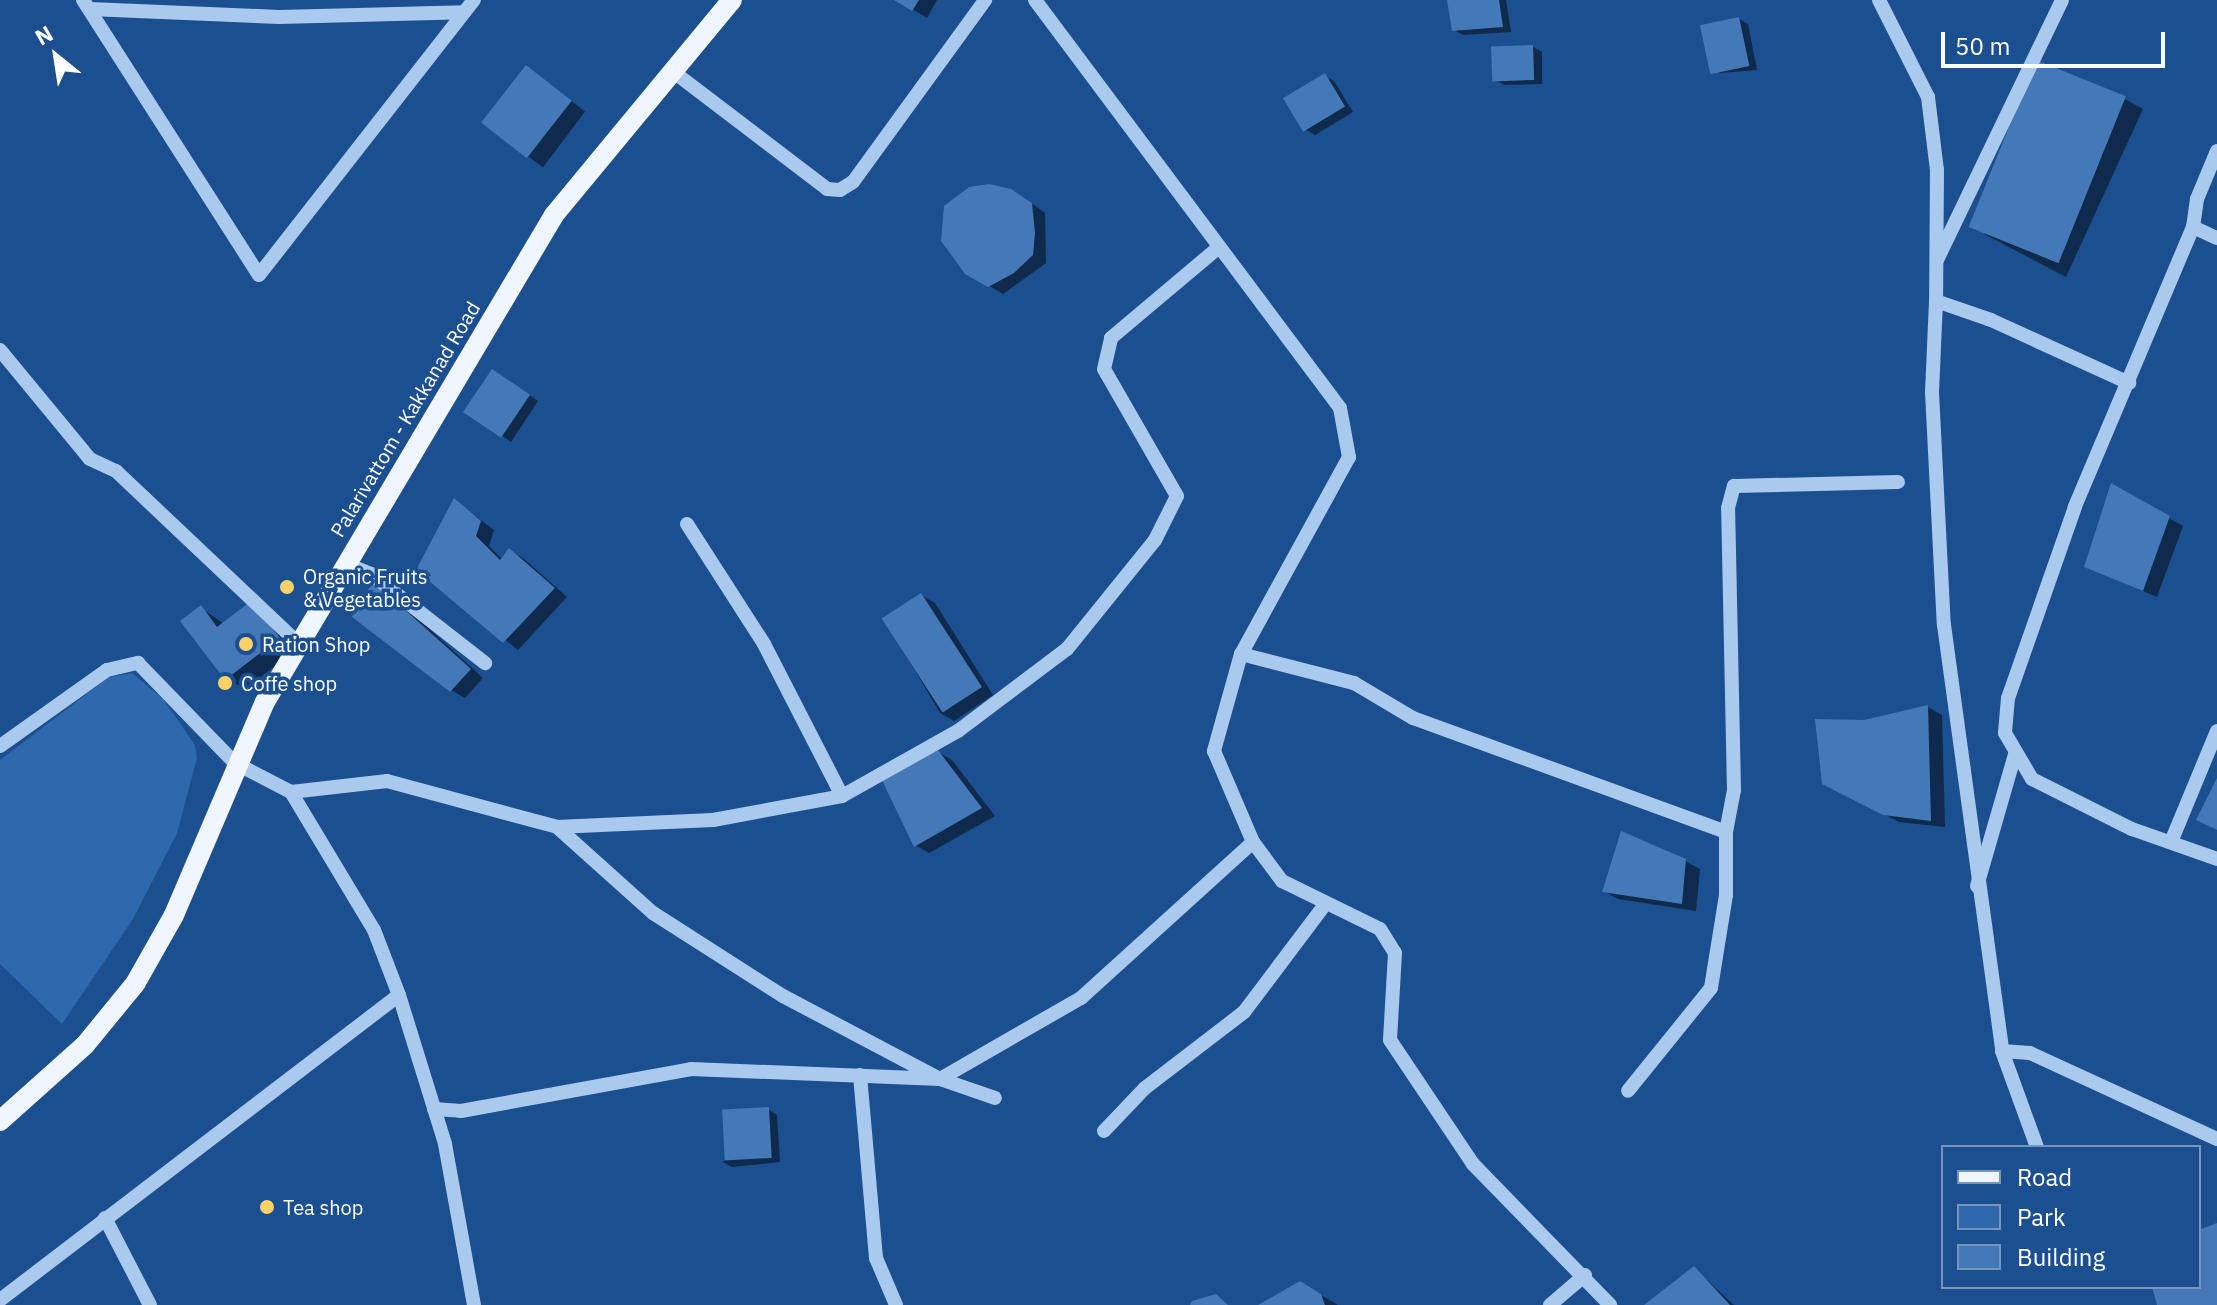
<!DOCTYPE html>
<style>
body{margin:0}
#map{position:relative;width:2217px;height:1305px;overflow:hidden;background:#1b4f8f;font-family:"IBM Plex Sans",sans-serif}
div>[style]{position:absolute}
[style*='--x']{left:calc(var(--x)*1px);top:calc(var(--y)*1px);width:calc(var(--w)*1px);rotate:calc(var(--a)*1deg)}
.green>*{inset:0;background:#2e69ad}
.shadow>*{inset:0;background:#0007;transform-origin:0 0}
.building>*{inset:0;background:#4478b7;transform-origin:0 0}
.minor>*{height:14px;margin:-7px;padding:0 7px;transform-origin:7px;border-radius:7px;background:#a9c9ee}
.major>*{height:20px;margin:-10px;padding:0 10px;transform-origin:10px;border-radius:10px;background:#f0f6ff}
.dots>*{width:22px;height:22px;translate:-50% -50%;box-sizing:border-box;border:4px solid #1b4f8f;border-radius:50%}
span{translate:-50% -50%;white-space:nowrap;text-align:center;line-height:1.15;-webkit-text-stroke:7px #1b4f8f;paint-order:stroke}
.street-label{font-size:20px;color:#fff}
.poi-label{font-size:20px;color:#fff}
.left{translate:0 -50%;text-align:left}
.legend{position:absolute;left:1941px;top:1145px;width:260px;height:144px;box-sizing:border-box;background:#1b4f8f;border:2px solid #7695bc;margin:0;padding:10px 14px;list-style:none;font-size:24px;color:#fff}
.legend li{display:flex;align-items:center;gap:16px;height:40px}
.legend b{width:40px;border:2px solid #7695bc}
.north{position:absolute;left:16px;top:16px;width:80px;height:80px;-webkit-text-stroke:6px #1b4f8f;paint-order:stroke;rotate:330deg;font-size:22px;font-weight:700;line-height:32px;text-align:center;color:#fff}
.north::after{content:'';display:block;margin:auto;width:28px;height:36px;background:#fff;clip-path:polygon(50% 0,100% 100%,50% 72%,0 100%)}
.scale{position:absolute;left:1941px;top:32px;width:224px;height:36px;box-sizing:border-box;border:4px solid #fff;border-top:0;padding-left:10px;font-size:24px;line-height:28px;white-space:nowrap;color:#fff;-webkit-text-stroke:6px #1b4f8f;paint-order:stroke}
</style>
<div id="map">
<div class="green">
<i style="clip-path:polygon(132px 673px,163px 699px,195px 745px,197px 758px,177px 833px,133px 919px,62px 1024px,0 964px,0 760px,109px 677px)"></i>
</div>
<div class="shadow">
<i style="clip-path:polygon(898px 0,937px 0,927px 18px)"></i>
<i style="clip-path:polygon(1449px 0,1506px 0,1511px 32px,1463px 35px,1454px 30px)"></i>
<i style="clip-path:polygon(1739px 19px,1748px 24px,1757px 70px,1720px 73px,1711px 67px)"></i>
<i style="clip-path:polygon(1533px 47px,1542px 52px,1542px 84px,1504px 85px,1495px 79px)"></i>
<i style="left:526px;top:67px;width:74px;height:70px;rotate:37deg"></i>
<i style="clip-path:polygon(1325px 76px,1334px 81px,1353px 112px,1315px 135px,1306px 130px)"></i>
<i style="clip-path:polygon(2125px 99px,2143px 109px,2066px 277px,1984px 234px)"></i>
<i style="clip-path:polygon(1026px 199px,1045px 213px,1046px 263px,1003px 294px,966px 272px)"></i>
<i style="clip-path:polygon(502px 377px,538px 401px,511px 442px,467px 412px)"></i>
<i style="clip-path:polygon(2112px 486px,2183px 526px,2157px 597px,2086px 567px)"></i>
<i style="clip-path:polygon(455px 501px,494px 530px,489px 546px,503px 560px,510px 551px,523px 558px,567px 597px,518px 650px,418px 569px)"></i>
<i style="clip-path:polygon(388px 591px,483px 678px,465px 698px,451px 690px)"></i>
<i style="clip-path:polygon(921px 595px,935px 603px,993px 695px,954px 721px,940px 713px,884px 618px)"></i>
<i style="clip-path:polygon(251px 603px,297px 649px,245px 689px,226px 678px,201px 608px,224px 624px)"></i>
<i style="clip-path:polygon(1928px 707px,1942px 715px,1945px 827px,1899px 822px,1839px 791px,1865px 722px)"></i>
<i style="clip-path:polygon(938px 752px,952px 760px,995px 816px,929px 853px,915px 845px)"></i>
<i style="clip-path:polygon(1685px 861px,1700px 869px,1696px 911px,1618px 899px,1604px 891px)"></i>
<i style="clip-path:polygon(768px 1109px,777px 1115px,780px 1162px,732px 1167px,723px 1162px)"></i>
<i style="clip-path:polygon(1694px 1268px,1734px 1305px,1647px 1305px)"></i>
<i style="clip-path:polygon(1300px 1283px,1338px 1305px,1264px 1305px)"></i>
</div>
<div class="building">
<i style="clip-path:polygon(894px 0,919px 0,912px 11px)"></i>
<i style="clip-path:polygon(1447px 0,1499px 0,1503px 27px,1452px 31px)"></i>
<i style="left:1739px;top:17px;width:50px;height:40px;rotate:78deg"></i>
<i style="left:1533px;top:45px;width:35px;height:42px;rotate:88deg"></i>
<i style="left:2036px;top:60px;width:97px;height:180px;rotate:22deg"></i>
<i style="left:526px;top:65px;width:58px;height:73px;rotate:38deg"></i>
<i style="left:1325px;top:73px;width:39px;height:49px;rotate:59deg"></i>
<i style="clip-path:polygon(989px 184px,1011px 189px,1032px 203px,1035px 233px,1033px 255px,1014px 273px,988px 287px,965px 274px,941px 241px,944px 206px,969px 187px)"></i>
<i style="left:492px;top:369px;width:46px;height:52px;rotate:34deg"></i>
<i style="clip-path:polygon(2111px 483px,2170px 516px,2143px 591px,2084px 567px)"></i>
<i style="clip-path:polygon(454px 498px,481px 521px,476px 536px,500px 560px,509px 548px,555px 588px,503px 643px,416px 570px)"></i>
<i style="clip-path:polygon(373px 581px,471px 669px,450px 692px,352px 617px)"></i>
<i style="left:921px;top:593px;width:112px;height:47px;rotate:57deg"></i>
<i style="clip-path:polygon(251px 601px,280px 638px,225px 680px,180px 621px,201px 605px,217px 627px)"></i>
<i style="clip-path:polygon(1928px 705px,1931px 821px,1883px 815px,1822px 784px,1815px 719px,1864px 720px)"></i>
<i style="clip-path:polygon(938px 750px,982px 808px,914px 847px,881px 778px)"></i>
<i style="clip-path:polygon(2217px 778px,2217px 830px,2196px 820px)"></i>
<i style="clip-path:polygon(1621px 831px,1686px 859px,1682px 904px,1602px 892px)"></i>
<i style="left:769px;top:1107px;width:51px;height:47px;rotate:87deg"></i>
<i style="clip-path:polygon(2217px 1223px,2217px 1305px,2157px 1305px,2152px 1287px,2199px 1287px,2199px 1230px)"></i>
<i style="clip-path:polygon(1694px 1266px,1730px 1305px,1644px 1305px)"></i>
<i style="clip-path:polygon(1300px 1281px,1321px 1294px,1325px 1305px,1258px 1305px)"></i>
<i style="clip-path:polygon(1216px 1294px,1228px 1305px,1190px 1305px,1192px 1301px)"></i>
</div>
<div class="minor">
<i style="--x:83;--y:0;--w:326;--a:57.4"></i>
<i style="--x:259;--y:275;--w:349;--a:-52"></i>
<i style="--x:1035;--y:0;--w:509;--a:53.22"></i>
<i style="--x:1340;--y:408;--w:50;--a:79.6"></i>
<i style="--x:1349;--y:457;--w:225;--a:118.7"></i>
<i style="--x:1241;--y:654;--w:101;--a:105.6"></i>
<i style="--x:1214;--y:751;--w:99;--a:66.8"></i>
<i style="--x:1253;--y:842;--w:49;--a:53.4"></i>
<i style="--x:1282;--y:881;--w:109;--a:26.1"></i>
<i style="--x:1380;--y:929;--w:28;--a:58"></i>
<i style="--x:1395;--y:953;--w:87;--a:93.3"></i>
<i style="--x:1390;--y:1040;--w:149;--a:56.2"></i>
<i style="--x:1473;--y:1164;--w:197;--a:45.8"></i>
<i style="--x:1879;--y:0;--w:109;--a:63.2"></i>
<i style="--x:1928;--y:97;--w:74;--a:83"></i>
<i style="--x:1937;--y:170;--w:131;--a:90.4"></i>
<i style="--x:1936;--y:301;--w:58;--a:19.1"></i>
<i style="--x:1991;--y:320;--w:152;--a:24.5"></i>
<i style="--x:90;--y:9;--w:189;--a:2.4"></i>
<i style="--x:279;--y:17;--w:185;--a:-1.5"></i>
<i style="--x:675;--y:73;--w:191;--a:37.3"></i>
<i style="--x:827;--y:189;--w:13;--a:4"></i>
<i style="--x:840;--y:190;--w:15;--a:-32"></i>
<i style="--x:853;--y:182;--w:225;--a:-54"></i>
<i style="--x:2217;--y:151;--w:52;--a:112.6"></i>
<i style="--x:2197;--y:199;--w:28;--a:98"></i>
<i style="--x:2193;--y:227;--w:304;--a:112.9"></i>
<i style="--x:2075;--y:507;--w:202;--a:109.3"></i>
<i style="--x:2008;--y:698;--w:35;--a:95"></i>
<i style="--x:2005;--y:733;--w:53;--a:59.6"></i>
<i style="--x:2032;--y:779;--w:112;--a:26.6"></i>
<i style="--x:2132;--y:829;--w:90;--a:19.4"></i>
<i style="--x:2193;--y:227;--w:26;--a:25"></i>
<i style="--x:1937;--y:260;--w:288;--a:-64.3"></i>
<i style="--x:1936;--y:301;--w:91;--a:92.5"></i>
<i style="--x:1932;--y:392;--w:233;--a:87.1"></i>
<i style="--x:1944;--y:625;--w:430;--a:82.2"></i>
<i style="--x:2002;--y:1051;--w:102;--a:70"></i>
<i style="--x:0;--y:350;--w:141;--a:50.5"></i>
<i style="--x:90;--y:459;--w:29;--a:25"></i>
<i style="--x:116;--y:471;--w:252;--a:43.4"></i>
<i style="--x:687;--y:524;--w:143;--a:57.3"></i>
<i style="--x:764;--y:644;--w:171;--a:62.8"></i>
<i style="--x:346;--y:564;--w:27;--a:22"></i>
<i style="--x:371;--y:574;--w:145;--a:38"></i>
<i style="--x:1241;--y:654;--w:117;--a:14.4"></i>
<i style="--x:1354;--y:683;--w:69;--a:30.7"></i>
<i style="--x:1413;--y:718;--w:333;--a:20"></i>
<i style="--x:1726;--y:832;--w:63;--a:90"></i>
<i style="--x:1726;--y:895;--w:94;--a:99.2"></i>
<i style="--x:1711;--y:988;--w:132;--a:128.9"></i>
<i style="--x:0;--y:746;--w:131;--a:-35.4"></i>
<i style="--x:107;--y:670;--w:32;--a:-13"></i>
<i style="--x:138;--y:663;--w:139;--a:45.9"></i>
<i style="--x:235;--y:763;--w:63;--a:27.4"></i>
<i style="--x:291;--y:792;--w:161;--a:59"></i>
<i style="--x:374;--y:930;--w:70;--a:69"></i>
<i style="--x:399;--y:995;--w:156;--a:72.8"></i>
<i style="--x:445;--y:1144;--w:164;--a:79.8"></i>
<i style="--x:291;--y:792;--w:97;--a:-6.5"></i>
<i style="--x:387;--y:781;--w:176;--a:15.1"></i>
<i style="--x:557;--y:827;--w:156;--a:-2.6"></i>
<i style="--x:713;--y:820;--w:131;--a:-10.5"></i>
<i style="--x:842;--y:796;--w:133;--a:-29.3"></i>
<i style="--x:958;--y:731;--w:136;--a:-37"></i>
<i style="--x:1067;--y:649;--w:140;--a:-51.1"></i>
<i style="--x:1155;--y:540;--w:49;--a:-63.4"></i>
<i style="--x:1177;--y:496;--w:146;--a:-119.9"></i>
<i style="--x:1104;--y:369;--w:32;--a:-77"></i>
<i style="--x:1111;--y:338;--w:140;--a:-40.1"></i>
<i style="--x:557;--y:827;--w:129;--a:41.9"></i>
<i style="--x:653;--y:913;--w:154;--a:32.6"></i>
<i style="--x:783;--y:996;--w:178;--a:27.9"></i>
<i style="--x:940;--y:1079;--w:58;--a:19.1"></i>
<i style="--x:1726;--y:832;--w:43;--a:-79.2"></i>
<i style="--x:1734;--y:790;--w:282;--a:-91.2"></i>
<i style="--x:1728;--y:508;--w:23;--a:-75"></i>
<i style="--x:1734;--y:486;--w:164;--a:-1.4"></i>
<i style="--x:2171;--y:842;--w:120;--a:-67.5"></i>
<i style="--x:1977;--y:886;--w:137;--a:-73.9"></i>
<i style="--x:2002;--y:1051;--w:28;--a:4"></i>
<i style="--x:2030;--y:1053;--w:206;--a:24.7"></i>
<i style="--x:860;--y:1075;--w:184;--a:85"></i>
<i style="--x:876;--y:1258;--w:51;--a:66.9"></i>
<i style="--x:434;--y:1109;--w:27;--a:4"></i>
<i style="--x:461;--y:1111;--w:234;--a:-10.3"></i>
<i style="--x:691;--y:1069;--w:249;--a:2.3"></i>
<i style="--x:940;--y:1079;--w:163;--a:-29.9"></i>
<i style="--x:1081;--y:998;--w:232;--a:-42.2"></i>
<i style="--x:1104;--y:1131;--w:59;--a:-46.4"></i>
<i style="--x:1145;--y:1088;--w:125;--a:-37.5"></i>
<i style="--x:1244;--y:1012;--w:136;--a:-53"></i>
<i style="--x:105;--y:1218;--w:98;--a:62.7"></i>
<i style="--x:0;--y:1300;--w:502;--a:-37.39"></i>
<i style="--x:1550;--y:1305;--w:46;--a:-40.6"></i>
</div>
<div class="major">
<i style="--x:0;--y:1121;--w:114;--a:-41.8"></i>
<i style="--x:85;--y:1045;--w:79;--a:-50.7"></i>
<i style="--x:135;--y:984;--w:79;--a:-60.5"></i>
<i style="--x:174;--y:915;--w:232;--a:-66.9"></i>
<i style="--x:265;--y:702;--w:566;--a:-59.31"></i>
<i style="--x:554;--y:215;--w:279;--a:-50.4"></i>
</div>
<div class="dots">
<i style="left:287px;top:587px;background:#ffd166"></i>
<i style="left:246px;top:644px;background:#ffd166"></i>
<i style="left:225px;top:683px;background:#ffd166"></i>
<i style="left:267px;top:1207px;background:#ffd166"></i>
</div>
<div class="street-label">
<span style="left:405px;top:419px;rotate:-59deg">Palarivattom - Kakkanad Road</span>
</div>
<div class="poi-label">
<span class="left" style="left:303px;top:588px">Organic Fruits<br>&amp; Vegetables</span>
<span class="left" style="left:262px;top:644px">Ration Shop</span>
<span class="left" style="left:241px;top:683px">Coffe shop</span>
<span class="left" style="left:283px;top:1207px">Tea shop</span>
</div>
<ul class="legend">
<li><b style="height:10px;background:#f0f6ff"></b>Road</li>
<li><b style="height:22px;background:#2e69ad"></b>Park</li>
<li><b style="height:22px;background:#4478b7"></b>Building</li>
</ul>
<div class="north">N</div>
<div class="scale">50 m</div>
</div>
